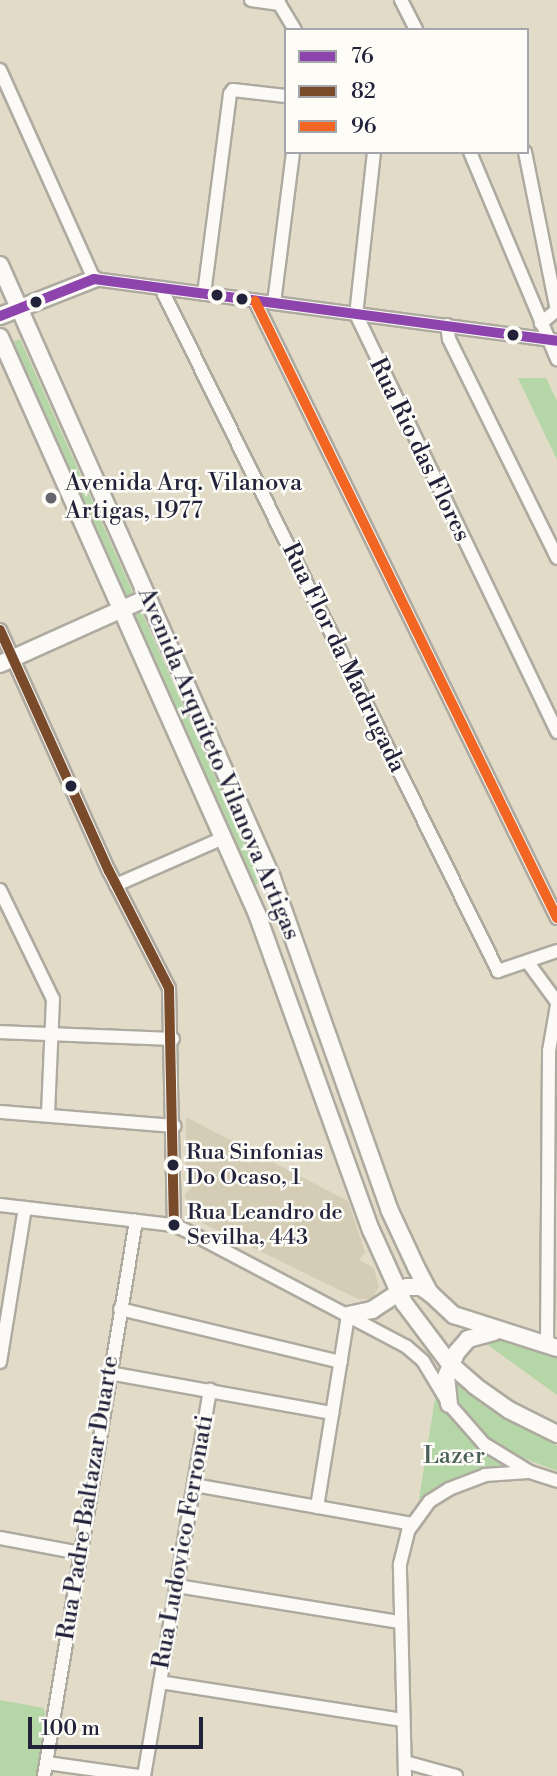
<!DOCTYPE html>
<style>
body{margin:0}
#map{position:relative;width:557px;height:1776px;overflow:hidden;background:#e2dbc8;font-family:"Libre Bodoni",serif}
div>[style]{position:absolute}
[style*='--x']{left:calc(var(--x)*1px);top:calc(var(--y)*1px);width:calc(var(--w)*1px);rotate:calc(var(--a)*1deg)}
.built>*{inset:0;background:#d4ccb5}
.green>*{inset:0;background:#b5d7a8;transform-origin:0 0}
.roads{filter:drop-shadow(2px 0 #aeaaa0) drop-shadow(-2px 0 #aeaaa0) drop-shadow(0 2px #aeaaa0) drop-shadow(0 -2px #aeaaa0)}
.street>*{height:12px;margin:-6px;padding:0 6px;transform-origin:6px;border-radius:6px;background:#fbfaf7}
.secondary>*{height:16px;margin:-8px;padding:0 8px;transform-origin:8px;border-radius:8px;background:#fbfaf7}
.bus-1>*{height:10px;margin:-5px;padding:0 5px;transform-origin:5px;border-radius:5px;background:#8e44ad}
.bus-2>*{height:10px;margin:-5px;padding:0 5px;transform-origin:5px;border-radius:5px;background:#7a4b2a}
.bus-3>*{height:10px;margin:-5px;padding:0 5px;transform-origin:5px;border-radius:5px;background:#f26522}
.dots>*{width:19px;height:19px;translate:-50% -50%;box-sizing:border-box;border:4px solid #fdfcf7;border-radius:50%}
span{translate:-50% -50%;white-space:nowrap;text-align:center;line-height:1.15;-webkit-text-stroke:5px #fdfcf7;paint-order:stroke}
.bus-label{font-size:22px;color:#22223b}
.left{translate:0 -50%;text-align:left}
.street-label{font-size:24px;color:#22223b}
.poi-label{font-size:24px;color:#22223b}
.park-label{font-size:24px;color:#486058}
.legend{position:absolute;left:284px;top:28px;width:245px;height:126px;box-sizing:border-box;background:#fdfcf7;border:2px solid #a5a5ac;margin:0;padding:9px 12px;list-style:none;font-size:21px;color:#22223b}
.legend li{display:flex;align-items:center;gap:14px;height:35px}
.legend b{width:35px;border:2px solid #a5a5ac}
.scale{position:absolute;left:28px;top:1717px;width:175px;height:32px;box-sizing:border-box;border:4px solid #22223b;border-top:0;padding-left:9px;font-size:21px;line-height:24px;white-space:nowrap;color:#22223b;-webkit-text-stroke:5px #fdfcf7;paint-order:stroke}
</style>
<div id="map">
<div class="built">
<i style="clip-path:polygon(186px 1117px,348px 1201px,365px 1252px,359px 1260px,374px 1268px,379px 1287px,372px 1299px,358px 1299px,194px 1219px,187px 1210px,185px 1194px,192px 1188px,186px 1186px)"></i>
</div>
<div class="green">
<i style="left:20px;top:339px;width:594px;height:7px;rotate:66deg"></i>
<i style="clip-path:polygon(518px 378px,546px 378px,557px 401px,557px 460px)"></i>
<i style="clip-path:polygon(493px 1339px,557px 1355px,557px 1395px,484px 1342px)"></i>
<i style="clip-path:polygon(452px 1376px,482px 1403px,557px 1446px,557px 1471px,508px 1452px,474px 1427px,458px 1408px)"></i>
<i style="clip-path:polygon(435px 1399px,504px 1467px,419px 1499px)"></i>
<i style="clip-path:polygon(0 1700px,44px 1708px,52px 1763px,47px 1776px,0 1776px)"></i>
</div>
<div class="roads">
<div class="street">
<i style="--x:251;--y:0;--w:29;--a:8"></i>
<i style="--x:277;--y:0;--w:35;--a:59"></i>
<i style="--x:401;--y:0;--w:34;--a:63"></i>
<i style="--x:0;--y:70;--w:229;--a:65.8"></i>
<i style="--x:94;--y:279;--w:467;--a:7.6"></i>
<i style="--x:374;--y:152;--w:163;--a:96.3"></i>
<i style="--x:356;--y:314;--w:464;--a:64.3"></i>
<i style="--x:470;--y:152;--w:225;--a:67.2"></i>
<i style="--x:525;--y:152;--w:161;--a:78.6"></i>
<i style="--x:557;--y:310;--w:21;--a:141"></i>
<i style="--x:161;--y:288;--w:762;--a:63.74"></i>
<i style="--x:498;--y:971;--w:62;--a:-18.7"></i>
<i style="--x:204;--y:294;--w:202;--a:-82.6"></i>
<i style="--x:230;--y:94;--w:5;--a:-53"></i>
<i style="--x:233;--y:90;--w:53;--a:6.5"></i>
<i style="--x:255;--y:301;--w:687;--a:63.92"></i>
<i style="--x:274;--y:303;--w:152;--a:-82.8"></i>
<i style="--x:447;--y:325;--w:14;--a:82"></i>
<i style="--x:449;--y:339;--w:244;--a:63.7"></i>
<i style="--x:0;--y:630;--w:265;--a:65.7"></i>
<i style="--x:109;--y:871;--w:131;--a:62.9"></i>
<i style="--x:169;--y:988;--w:237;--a:88.8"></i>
<i style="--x:116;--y:885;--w:117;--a:-23.7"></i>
<i style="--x:0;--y:890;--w:121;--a:64.1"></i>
<i style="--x:53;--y:999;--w:116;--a:92.5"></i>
<i style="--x:529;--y:964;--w:47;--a:53.6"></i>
<i style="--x:0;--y:1032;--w:173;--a:2.3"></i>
<i style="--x:0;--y:1112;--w:175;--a:4.6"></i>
<i style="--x:0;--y:1205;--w:175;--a:6.6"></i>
<i style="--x:174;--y:1225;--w:19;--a:25"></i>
<i style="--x:191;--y:1233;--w:244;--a:27.8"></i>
<i style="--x:407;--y:1347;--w:21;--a:41"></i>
<i style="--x:423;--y:1361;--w:50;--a:58.8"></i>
<i style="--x:449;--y:1404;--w:53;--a:48.8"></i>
<i style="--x:484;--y:1444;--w:54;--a:31.3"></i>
<i style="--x:530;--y:1472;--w:28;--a:18"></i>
<i style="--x:120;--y:1309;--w:227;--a:13.5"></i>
<i style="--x:547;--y:1344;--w:293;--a:-89.6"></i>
<i style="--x:549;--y:1051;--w:47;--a:-80.1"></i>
<i style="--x:0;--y:1362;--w:156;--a:-80.8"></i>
<i style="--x:109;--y:1373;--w:227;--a:10.2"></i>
<i style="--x:194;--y:1485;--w:221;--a:10.1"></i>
<i style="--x:317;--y:1507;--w:194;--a:-80.8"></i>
<i style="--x:0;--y:1538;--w:81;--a:10.6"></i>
<i style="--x:177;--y:1586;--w:226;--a:9.2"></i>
<i style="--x:160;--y:1682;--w:246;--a:8.9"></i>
<i style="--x:405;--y:1762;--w:53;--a:15.4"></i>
<i style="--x:47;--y:1763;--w:94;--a:8"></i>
<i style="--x:44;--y:1776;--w:563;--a:-80.59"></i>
<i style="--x:144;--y:1776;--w:392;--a:-80.3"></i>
<i style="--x:405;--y:1776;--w:212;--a:-91.4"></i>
<i style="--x:400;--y:1564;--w:34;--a:-76"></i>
<i style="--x:408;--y:1531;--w:37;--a:-54"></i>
<i style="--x:430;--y:1501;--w:22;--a:-32"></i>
<i style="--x:449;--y:1489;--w:39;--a:-21"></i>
<i style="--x:485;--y:1475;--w:43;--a:-4"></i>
</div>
<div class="secondary">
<i style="--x:0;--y:265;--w:671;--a:66.07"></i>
<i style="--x:272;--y:878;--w:351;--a:70.5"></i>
<i style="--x:389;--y:1209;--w:64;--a:65"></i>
<i style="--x:416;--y:1267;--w:30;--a:62"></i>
<i style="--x:430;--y:1293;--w:33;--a:43"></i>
<i style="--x:454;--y:1315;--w:108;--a:17.8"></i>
<i style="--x:0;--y:316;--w:101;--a:-21.5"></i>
<i style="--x:0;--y:337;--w:632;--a:65.99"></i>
<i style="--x:257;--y:914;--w:336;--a:70.2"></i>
<i style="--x:371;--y:1230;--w:80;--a:65.7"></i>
<i style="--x:404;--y:1303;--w:75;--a:53.1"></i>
<i style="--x:449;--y:1363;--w:35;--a:41"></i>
<i style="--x:475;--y:1386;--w:42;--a:35.2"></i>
<i style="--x:509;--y:1410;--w:54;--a:26.6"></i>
<i style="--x:0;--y:664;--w:161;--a:-24.2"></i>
<i style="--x:348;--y:1315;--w:25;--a:-12"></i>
<i style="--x:372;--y:1310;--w:42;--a:-33.3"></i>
<i style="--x:407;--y:1287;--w:14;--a:0"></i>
<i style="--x:421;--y:1287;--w:11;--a:34"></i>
<i style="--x:449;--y:1404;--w:27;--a:-96"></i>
<i style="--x:446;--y:1377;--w:26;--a:-67"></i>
<i style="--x:456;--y:1353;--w:18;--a:-49"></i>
<i style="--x:468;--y:1339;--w:27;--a:-15"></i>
</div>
</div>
<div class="bus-1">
<i style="--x:0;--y:316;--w:101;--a:-21.5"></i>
<i style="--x:94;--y:279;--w:467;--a:7.6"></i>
</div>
<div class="bus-2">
<i style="--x:0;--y:630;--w:265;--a:65.7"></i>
<i style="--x:109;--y:871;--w:131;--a:62.9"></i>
<i style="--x:169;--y:988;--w:237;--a:88.8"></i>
</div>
<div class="bus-3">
<i style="--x:255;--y:301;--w:687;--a:63.92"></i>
</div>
<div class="dots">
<i style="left:217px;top:295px;background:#22223b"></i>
<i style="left:242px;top:299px;background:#22223b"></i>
<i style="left:36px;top:302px;background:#22223b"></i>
<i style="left:513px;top:335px;background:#22223b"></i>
<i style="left:51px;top:498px;background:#65636c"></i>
<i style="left:71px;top:786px;background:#22223b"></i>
<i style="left:173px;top:1165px;background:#22223b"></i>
<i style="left:174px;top:1225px;background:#22223b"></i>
</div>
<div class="bus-label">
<span class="left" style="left:186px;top:1165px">Rua Sinfonias<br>Do Ocaso, 1</span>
<span class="left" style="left:187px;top:1225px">Rua Leandro de<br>Sevilha, 443</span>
</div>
<div class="street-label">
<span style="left:419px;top:450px;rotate:64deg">Rua Rio das Flores</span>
<span style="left:343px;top:658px;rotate:64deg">Rua Flor da Madrugada</span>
<span style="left:218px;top:764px;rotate:67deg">Avenida Arquiteto Vilanova Artigas</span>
<span style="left:89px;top:1498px;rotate:-81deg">Rua Padre Baltazar Duarte</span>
<span style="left:184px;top:1542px;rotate:-80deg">Rua Ludovico Ferronati</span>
</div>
<div class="poi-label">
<span class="left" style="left:65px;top:498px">Avenida Arq. Vilanova<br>Artigas, 1977</span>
</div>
<div class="park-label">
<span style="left:454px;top:1457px">Lazer</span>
</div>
<ul class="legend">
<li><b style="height:9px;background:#8e44ad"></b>76</li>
<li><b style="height:9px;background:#7a4b2a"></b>82</li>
<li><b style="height:9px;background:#f26522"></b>96</li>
</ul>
<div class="scale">100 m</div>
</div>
